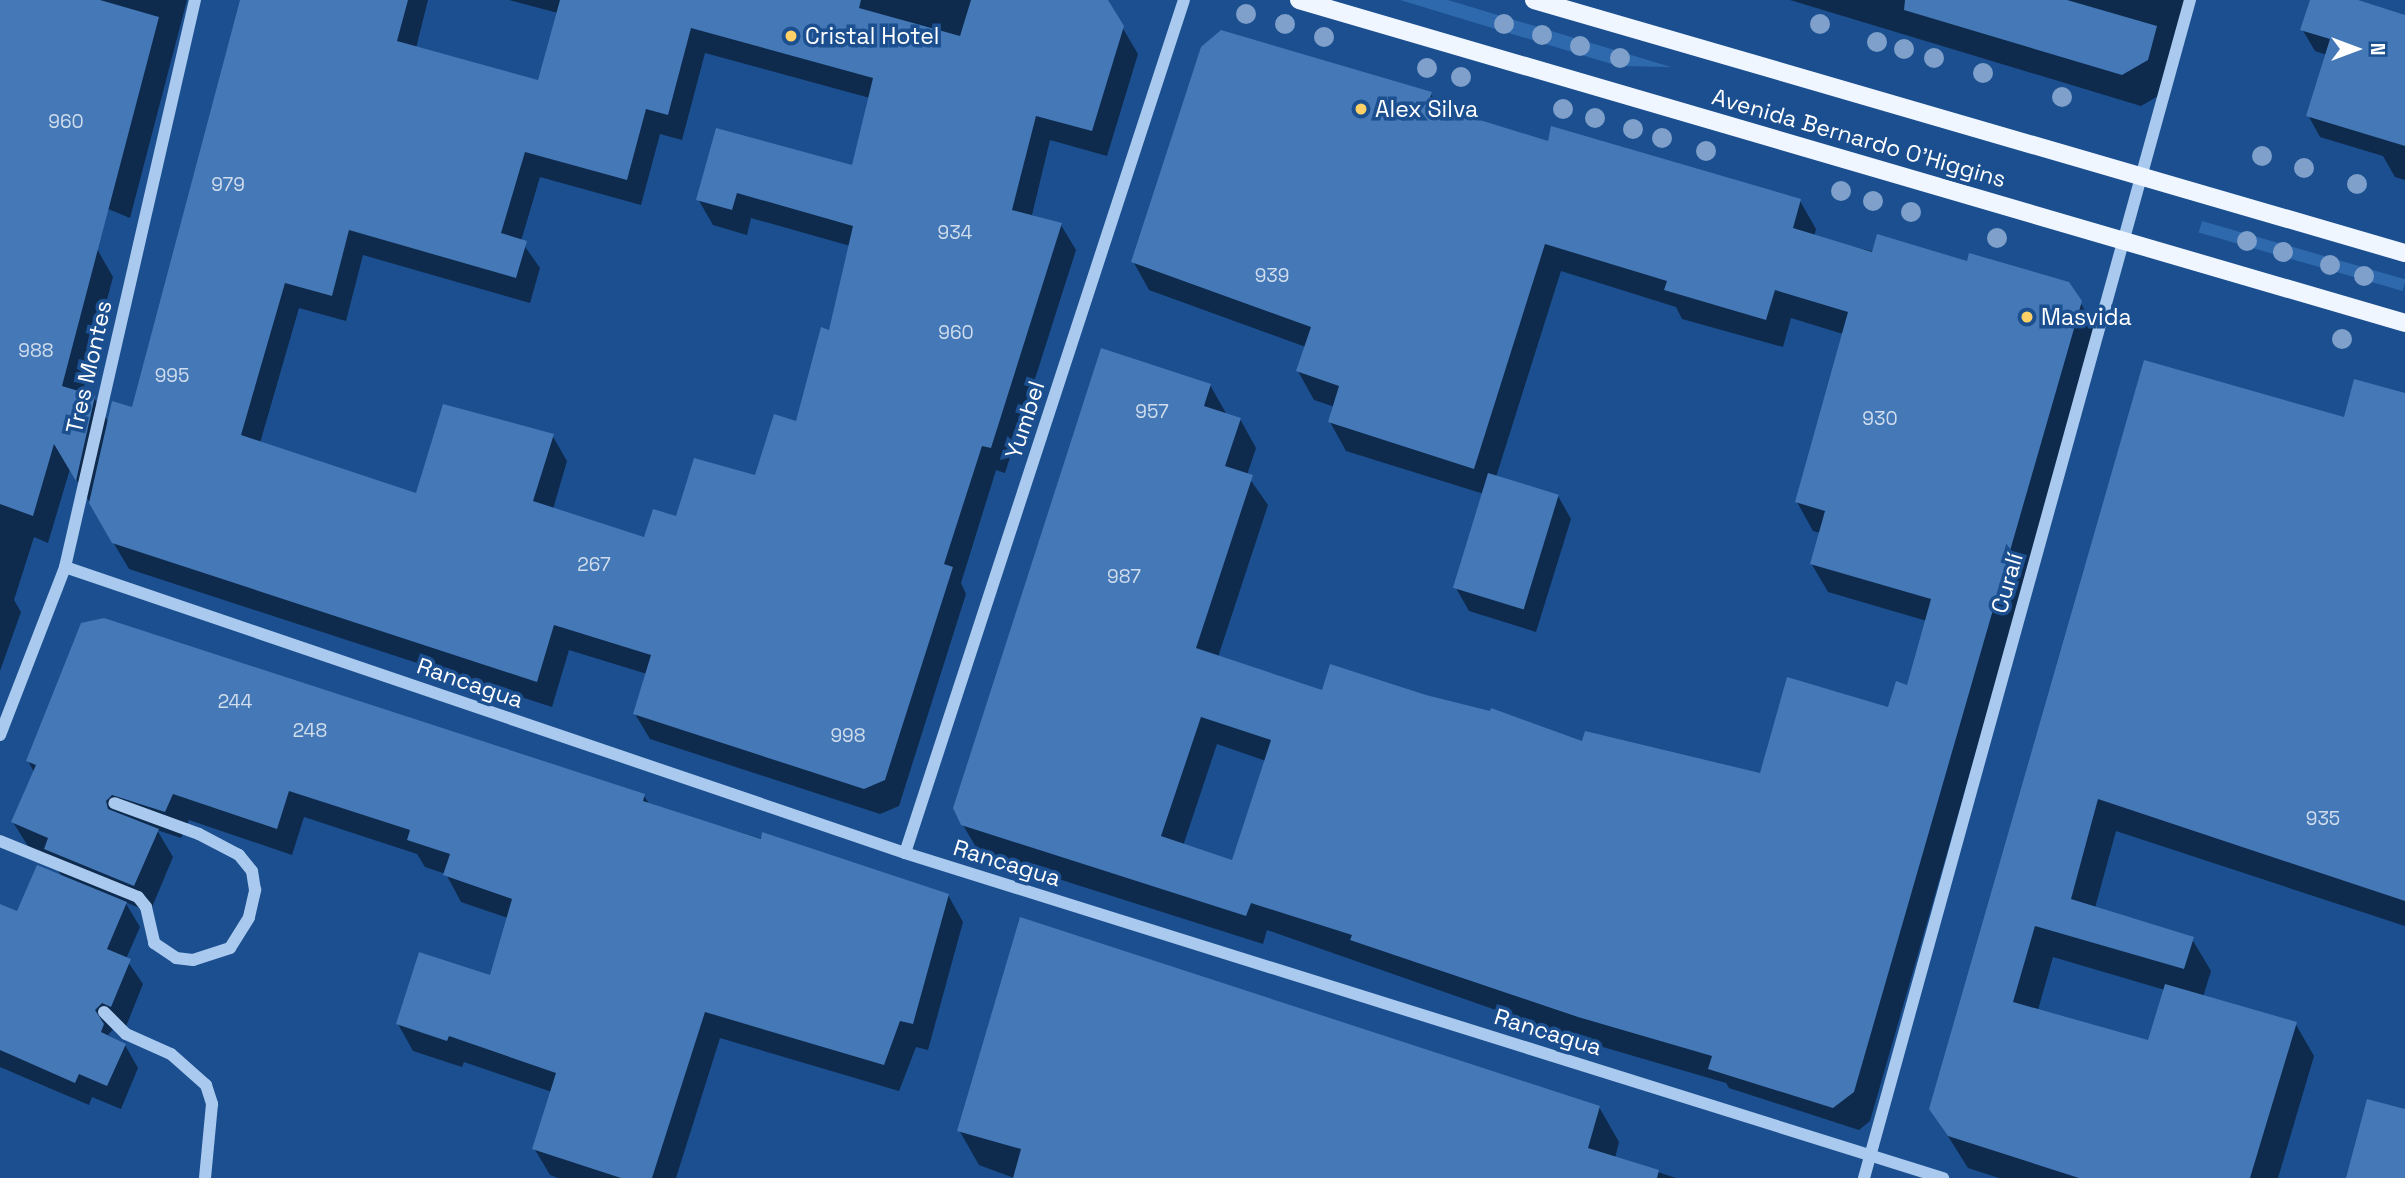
<!DOCTYPE html>
<meta charset="utf-8">
<style>
body{margin:0}
#map{position:relative;width:2405px;height:1178px;overflow:hidden;background:#1b4f8f;font-family:"Space Grotesk",sans-serif}
div>[style]{position:absolute}
[style*='--x']{left:calc(var(--x)*1px);top:calc(var(--y)*1px);width:calc(var(--w)*1px);rotate:calc(var(--a)*1deg)}
.green>*{inset:0;background:#2e69ad;transform-origin:0 0}
.shadow>*{inset:0;background:#0007}
.building>*{inset:0;background:#4478b7;transform-origin:0 0}
.minor>*{height:12px;margin:-6px;padding:0 6px;transform-origin:6px;border-radius:6px;background:#a9c9ee}
.major>*{height:18px;margin:-9px;padding:0 9px;transform-origin:9px;border-radius:9px;background:#f0f6ff}
.trees>*{width:20px;height:20px;margin:-10px;border-radius:50%;background:#7ea0ca}
.dots>*{width:19px;height:19px;translate:-50% -50%;box-sizing:border-box;border:4px solid #1b4f8f;border-radius:50%}
span{translate:-50% -50%;white-space:nowrap;text-align:center;line-height:1.15;-webkit-text-stroke:7px #1b4f8f;paint-order:stroke}
.number-label{font-size:19px;color:#d0dded}
.number-label span{-webkit-text-stroke-width:0}
.poi-label{font-size:23px;color:#fff}
.left{translate:0 -50%;text-align:left}
.street-label{font-size:23px;color:#fff}
.north{position:absolute;left:2321px;top:14px;width:70px;height:70px;-webkit-text-stroke:5px #1b4f8f;paint-order:stroke;rotate:90deg;font-size:19px;font-weight:700;line-height:28px;text-align:center;color:#fff}
.north::after{content:'';display:block;margin:auto;width:24px;height:32px;background:#fff;clip-path:polygon(50% 0,100% 100%,50% 72%,0 100%)}
</style>
<div id="map">
<div class="green">
<i style="clip-path:polygon(1400px 0,1448px 0,1671px 67px,1618px 66px)"></i>
<i style="left:2202px;top:221px;width:212px;height:12px;rotate:16deg"></i>
</div>
<div class="shadow">
<i style="clip-path:polygon(0 0,187px 0,130px 218px,0 164px)"></i>
<i style="clip-path:polygon(evenodd,253px 0,428px 0,416px 48px,539px 82px,558px 13px,509px 0,1106px 0,1138px 54px,1107px 156px,1050px 140px,1032px 215px,1061px 225px,1076px 250px,1005px 473px,996px 470px,961px 583px,966px 594px,899px 806px,880px 814px,650px 739px,635px 714px,647px 674px,569px 650px,552px 707px,129px 569px,70px 469px,48px 543px,34px 537px,14px 600px,21px 612px,0 671px,0 215px,97px 249px,113px 277px,82px 394px,94px 398px,109px 423px,133px 410px,253px 0,705px 53px,870px 98px,853px 168px,698px 199px,713px 225px,747px 235px,751px 218px,854px 247px,831px 332px,797px 423px,756px 478px,645px 540px,553px 509px,567px 461px,552px 435px,417px 495px,260px 443px,299px 308px,346px 321px,363px 255px,530px 303px,540px 268px,521px 241px,540px 177px,641px 205px,660px 134px,682px 140px,705px 53px)"></i>
<i style="clip-path:polygon(1790px 0,2189px 0,2165px 92px,2141px 106px)"></i>
<i style="clip-path:polygon(2312px 0,2352px 0,2405px 17px,2405px 180px,2395px 177px,2383px 156px,2320px 137px,2308px 115px,2327px 55px,2315px 51px,2302px 29px)"></i>
<i style="clip-path:polygon(evenodd,1431px 94px,1440px 109px,1549px 143px,1800px 201px,1816px 229px,1814px 237px,2080px 302px,2097px 331px,1870px 1121px,1859px 1130px,1729px 1088px,1726px 1083px,1596px 1045px,1267px 930px,1263px 944px,980px 854px,963px 825px,1210px 385px,1227px 415px,1240px 419px,1256px 448px,1247px 475px,1268px 505px,1218px 657px,1323px 693px,1761px 775px,1889px 709px,1909px 687px,1927px 621px,1828px 592px,1811px 563px,1820px 533px,1813px 531px,1797px 502px,1843px 334px,1791px 318px,1783px 347px,1682px 319px,1676px 307px,1561px 271px,1496px 477px,1558px 496px,1571px 519px,1536px 632px,1469px 611px,1456px 588px,1484px 494px,1346px 451px,1330px 422px,1335px 407px,1314px 400px,1298px 371px,1306px 347px,1149px 290px,1133px 261px,1431px 94px,1217px 744px,1266px 761px,1234px 862px,1183px 846px,1217px 744px)"></i>
<i style="clip-path:polygon(evenodd,2145px 362px,2345px 419px,2405px 395px,2405px 926px,2116px 831px,2095px 908px,2192px 939px,2211px 971px,2203px 997px,2295px 1023px,2314px 1056px,2278px 1178px,1999px 1178px,1968px 1168px,1931px 1109px,2145px 362px,2053px 957px,2165px 990px,2149px 1042px,2038px 1010px,2053px 957px)"></i>
<i style="clip-path:polygon(28px 761px,644px 796px,650px 805px,948px 895px,963px 922px,928px 1050px,916px 1047px,899px 1091px,720px 1038px,676px 1178px,558px 1178px,550px 1175px,534px 1148px,552px 1092px,464px 1062px,462px 1067px,413px 1051px,398px 1024px,491px 977px,508px 918px,461px 902px,446px 874px,425px 867px,417px 854px,304px 817px,292px 855px,189px 820px,181px 838px,157px 830px,173px 857px,150px 912px,125px 902px,140px 927px,126px 959px,143px 984px,125px 1029px,116px 1026px,108px 1035px,125px 1045px,138px 1068px,121px 1109px,92px 1097px,89px 1105px,0 1067px,0 906px,18px 914px,62px 877px,51px 858px,29px 848px,13px 822px,34px 772px)"></i>
<i style="clip-path:polygon(1599px 1107px,1619px 1142px,1615px 1158px,1676px 1178px,1014px 1178px,979px 1165px,959px 1130px)"></i>
</div>
<div class="building">
<i style="clip-path:polygon(0 0,100px 0,159px 17px,62px 386px,95px 396px,76px 481px,54px 444px,33px 516px,0 504px)"></i>
<i style="clip-path:polygon(evenodd,240px 0,408px 0,397px 41px,538px 80px,560px 0,861px 0,859px 8px,960px 36px,971px 0,1108px 0,1124px 26px,1092px 131px,1036px 116px,1012px 210px,1062px 223px,991px 448px,982px 446px,944px 564px,953px 567px,885px 780px,864px 789px,633px 714px,651px 655px,554px 625px,537px 682px,112px 543px,89px 503px,112px 401px,132px 407px,240px 0,691px 28px,873px 78px,852px 165px,716px 128px,696px 200px,732px 210px,737px 193px,853px 226px,829px 330px,821px 327px,796px 421px,774px 414px,755px 475px,694px 458px,676px 516px,653px 509px,644px 537px,533px 501px,554px 434px,443px 404px,416px 493px,241px 435px,285px 283px,332px 296px,349px 230px,516px 278px,527px 241px,501px 233px,525px 152px,627px 180px,646px 109px,668px 115px,691px 28px)"></i>
<i style="clip-path:polygon(1905px 0,2067px 0,2157px 26px,2148px 60px,2122px 75px,1904px 10px)"></i>
<i style="clip-path:polygon(2310px 0,2358px 0,2405px 15px,2405px 146px,2306px 116px,2330px 39px,2300px 30px)"></i>
<i style="clip-path:polygon(evenodd,1221px 30px,1432px 92px,1428px 104px,1548px 141px,1551px 126px,1801px 199px,1793px 228px,1872px 252px,1877px 234px,1967px 261px,1969px 253px,2069px 282px,2082px 301px,1854px 1092px,1833px 1108px,1708px 1069px,1712px 1056px,1578px 1017px,1350px 940px,1352px 935px,1251px 903px,1246px 916px,961px 825px,953px 808px,1101px 348px,1211px 384px,1204px 406px,1241px 418px,1225px 466px,1253px 475px,1196px 648px,1322px 690px,1330px 664px,1426px 695px,1490px 711px,1491px 708px,1582px 741px,1585px 731px,1760px 773px,1787px 677px,1888px 707px,1896px 681px,1907px 685px,1931px 599px,1810px 564px,1825px 511px,1795px 502px,1848px 312px,1775px 290px,1766px 320px,1664px 290px,1667px 281px,1545px 244px,1474px 469px,1328px 422px,1339px 386px,1296px 371px,1311px 327px,1131px 262px,1201px 47px,1221px 30px,1201px 717px,1271px 740px,1232px 860px,1161px 836px,1201px 717px)"></i>
<i style="clip-path:polygon(2144px 360px,2344px 417px,2354px 379px,2405px 393px,2405px 901px,2098px 799px,2071px 899px,2194px 937px,2184px 969px,2035px 926px,2013px 1002px,2148px 1040px,2165px 984px,2297px 1022px,2250px 1178px,2079px 1178px,1948px 1136px,1929px 1109px)"></i>
<i style="left:1488px;top:473px;width:74px;height:120px;rotate:17deg"></i>
<i style="clip-path:polygon(104px 618px,645px 794px,643px 801px,761px 839px,762px 832px,949px 894px,913px 1024px,900px 1021px,884px 1065px,705px 1012px,652px 1178px,621px 1178px,532px 1149px,556px 1073px,449px 1036px,447px 1041px,396px 1024px,419px 952px,490px 975px,512px 899px,443px 875px,450px 854px,407px 840px,410px 830px,289px 791px,277px 829px,173px 794px,165px 812px,112px 795px,106px 801px,108px 809px,159px 829px,134px 886px,44px 849px,48px 838px,11px 822px,36px 765px,26px 761px,81px 623px)"></i>
<i style="clip-path:polygon(37px 865px,127px 902px,107px 949px,131px 959px,111px 1007px,102px 1003px,95px 1010px,104px 1024px,101px 1032px,126px 1044px,107px 1086px,79px 1074px,75px 1083px,0 1050px,0 904px,17px 911px)"></i>
<i style="clip-path:polygon(1020px 917px,1600px 1106px,1588px 1148px,1659px 1170px,1657px 1178px,1013px 1178px,1021px 1149px,957px 1131px)"></i>
<i style="clip-path:polygon(2367px 1099px,2405px 1109px,2405px 1178px,2346px 1178px)"></i>
</div>
<div class="minor">
<i style="--x:65;--y:567;--w:887;--a:18.8"></i>
<i style="--x:905;--y:853;--w:1088;--a:17.39"></i>
<i style="--x:0;--y:735;--w:180;--a:-68.8"></i>
<i style="--x:65;--y:567;--w:582;--a:-77.09"></i>
<i style="--x:0;--y:841;--w:149;--a:22.1"></i>
<i style="--x:138;--y:897;--w:13;--a:51"></i>
<i style="--x:146;--y:907;--w:37;--a:77"></i>
<i style="--x:154;--y:943;--w:27;--a:34"></i>
<i style="--x:176;--y:958;--w:17;--a:7"></i>
<i style="--x:193;--y:960;--w:39;--a:-18"></i>
<i style="--x:230;--y:948;--w:36;--a:-58"></i>
<i style="--x:249;--y:917;--w:28;--a:-77"></i>
<i style="--x:255;--y:890;--w:19;--a:-99"></i>
<i style="--x:252;--y:871;--w:21;--a:-129"></i>
<i style="--x:239;--y:855;--w:45;--a:-152.3"></i>
<i style="--x:199;--y:834;--w:90;--a:-160"></i>
<i style="--x:905;--y:853;--w:897;--a:-71.89"></i>
<i style="--x:104;--y:1012;--w:31;--a:45"></i>
<i style="--x:126;--y:1034;--w:49;--a:24"></i>
<i style="--x:171;--y:1054;--w:47;--a:41.5"></i>
<i style="--x:206;--y:1085;--w:20;--a:72"></i>
<i style="--x:212;--y:1104;--w:74;--a:95.4"></i>
<i style="--x:1864;--y:1178;--w:1222;--a:-74.53"></i>
</div>
<div class="major">
<i style="--x:1299;--y:0;--w:1152;--a:16.28"></i>
<i style="--x:1534;--y:0;--w:907;--a:16.2"></i>
</div>
<div class="trees">
<i style="left:1246px;top:14px"></i>
<i style="left:1285px;top:24px"></i>
<i style="left:1504px;top:24px"></i>
<i style="left:1820px;top:24px"></i>
<i style="left:1542px;top:35px"></i>
<i style="left:1324px;top:37px"></i>
<i style="left:1877px;top:42px"></i>
<i style="left:1580px;top:46px"></i>
<i style="left:1904px;top:49px"></i>
<i style="left:1620px;top:58px"></i>
<i style="left:1934px;top:58px"></i>
<i style="left:1427px;top:68px"></i>
<i style="left:1983px;top:73px"></i>
<i style="left:1461px;top:77px"></i>
<i style="left:2062px;top:97px"></i>
<i style="left:1563px;top:109px"></i>
<i style="left:1595px;top:118px"></i>
<i style="left:1633px;top:129px"></i>
<i style="left:1662px;top:138px"></i>
<i style="left:1706px;top:151px"></i>
<i style="left:2262px;top:156px"></i>
<i style="left:2304px;top:168px"></i>
<i style="left:2357px;top:184px"></i>
<i style="left:1841px;top:191px"></i>
<i style="left:1873px;top:201px"></i>
<i style="left:1911px;top:212px"></i>
<i style="left:1997px;top:238px"></i>
<i style="left:2247px;top:241px"></i>
<i style="left:2283px;top:252px"></i>
<i style="left:2330px;top:265px"></i>
<i style="left:2364px;top:276px"></i>
<i style="left:2342px;top:339px"></i>
</div>
<div class="dots">
<i style="left:791px;top:36px;background:#ffd166"></i>
<i style="left:1361px;top:109px;background:#ffd166"></i>
<i style="left:2027px;top:317px;background:#ffd166"></i>
</div>
<div class="number-label">
<span style="left:66px;top:122px">960</span>
<span style="left:228px;top:185px">979</span>
<span style="left:955px;top:233px">934</span>
<span style="left:1272px;top:276px">939</span>
<span style="left:956px;top:333px">960</span>
<span style="left:36px;top:351px">988</span>
<span style="left:172px;top:376px">995</span>
<span style="left:1152px;top:412px">957</span>
<span style="left:1880px;top:419px">930</span>
<span style="left:594px;top:565px">267</span>
<span style="left:1124px;top:577px">987</span>
<span style="left:235px;top:702px">244</span>
<span style="left:310px;top:731px">248</span>
<span style="left:848px;top:736px">998</span>
<span style="left:2323px;top:819px">935</span>
</div>
<div class="poi-label">
<span class="left" style="left:805px;top:36px">Cristal Hotel</span>
<span class="left" style="left:1375px;top:109px">Alex Silva</span>
<span class="left" style="left:2041px;top:317px">Masvida</span>
</div>
<div class="street-label">
<span style="left:1859px;top:138px;rotate:16deg">Avenida Bernardo O'Higgins</span>
<span style="left:89px;top:367px;rotate:-77deg">Tres Montes</span>
<span style="left:1025px;top:420px;rotate:-72deg">Yumbel</span>
<span style="left:2007px;top:583px;rotate:-74deg">Curalí</span>
<span style="left:470px;top:683px;rotate:19deg">Rancagua</span>
<span style="left:1007px;top:863px;rotate:17deg">Rancagua</span>
<span style="left:1548px;top:1032px;rotate:17deg">Rancagua</span>
</div>
<div class="north">N</div>
</div>
